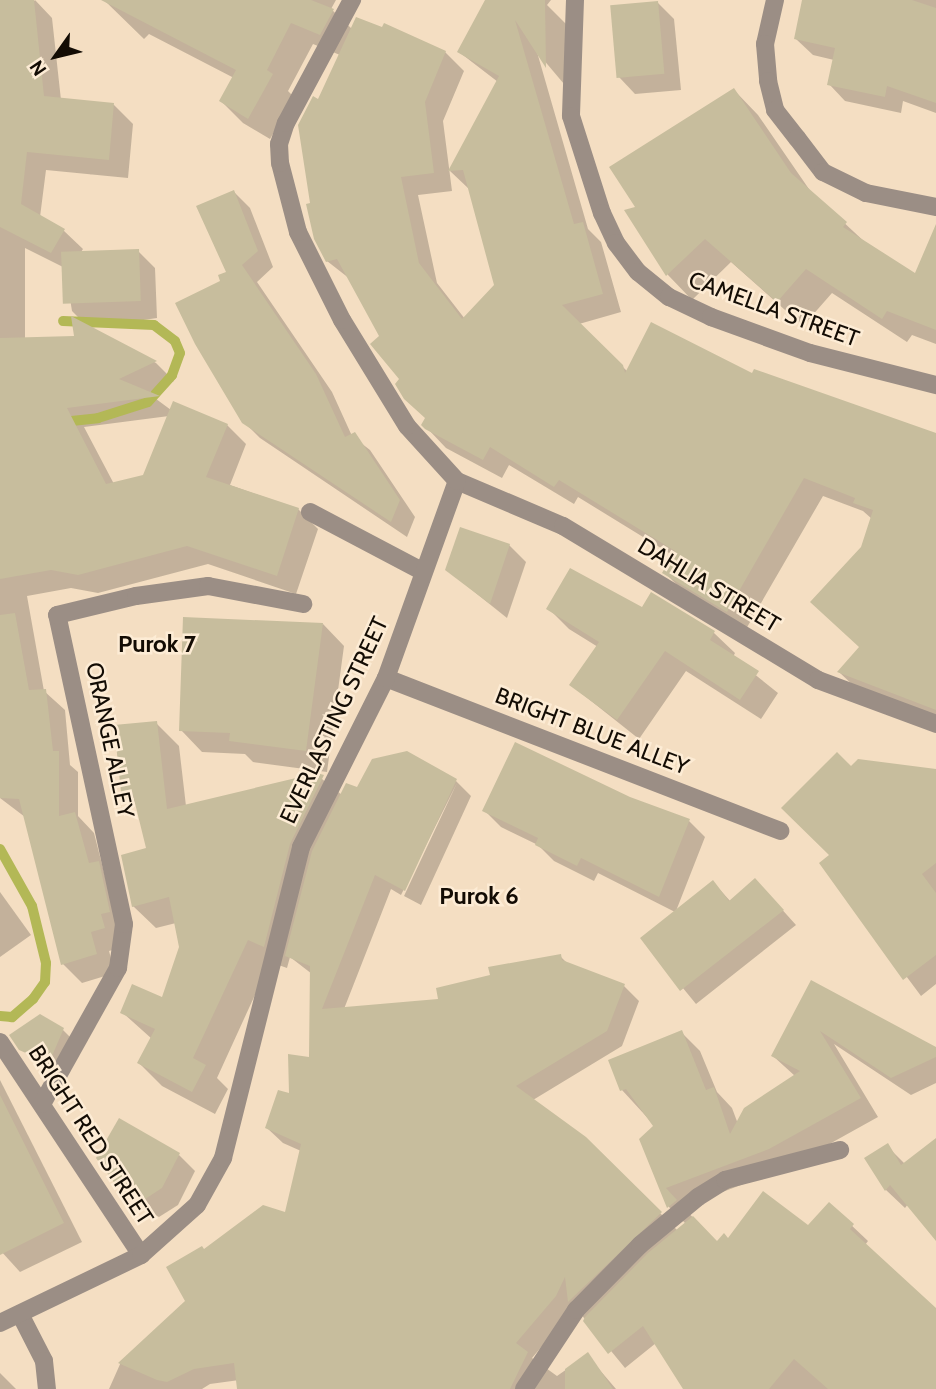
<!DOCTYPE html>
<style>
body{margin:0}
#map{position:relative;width:936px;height:1389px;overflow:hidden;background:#f4dec2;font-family:Cabin,sans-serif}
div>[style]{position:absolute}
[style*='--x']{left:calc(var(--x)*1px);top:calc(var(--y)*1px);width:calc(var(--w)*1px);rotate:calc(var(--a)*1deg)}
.shadow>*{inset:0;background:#0003}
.stream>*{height:10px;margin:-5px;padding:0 5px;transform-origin:5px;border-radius:5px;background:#b3b856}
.building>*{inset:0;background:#c7bd9d;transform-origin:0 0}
.service>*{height:18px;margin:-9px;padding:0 9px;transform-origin:9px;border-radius:9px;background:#9b8e85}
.minor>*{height:18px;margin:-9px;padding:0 9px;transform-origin:9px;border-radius:9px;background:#9b8e85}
.tertiary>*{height:18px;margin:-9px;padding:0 9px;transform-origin:9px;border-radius:9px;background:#9b8e85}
span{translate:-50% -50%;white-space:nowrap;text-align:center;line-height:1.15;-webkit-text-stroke:5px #fdecd5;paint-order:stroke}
.street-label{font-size:23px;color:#130c04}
.neighbourhood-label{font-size:24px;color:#130c04;font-weight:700}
.north{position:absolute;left:21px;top:21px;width:70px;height:70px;-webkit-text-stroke:5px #fdecd5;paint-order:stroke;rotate:236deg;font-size:19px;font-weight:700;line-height:28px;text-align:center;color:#130c04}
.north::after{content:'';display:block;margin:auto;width:24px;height:32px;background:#130c04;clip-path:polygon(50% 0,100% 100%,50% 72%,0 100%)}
</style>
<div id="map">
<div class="shadow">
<i style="clip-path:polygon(evenodd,35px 0,52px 18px,61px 100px,114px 105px,133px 124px,128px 178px,46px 170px,40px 217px,63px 230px,83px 249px,76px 260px,138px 251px,155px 268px,157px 318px,89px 328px,156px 363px,174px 381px,148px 393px,171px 410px,227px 425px,246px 444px,230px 485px,298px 509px,318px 529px,296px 594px,208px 564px,98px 593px,71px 588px,27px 596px,44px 691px,65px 710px,70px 765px,78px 772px,78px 816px,94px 833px,123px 947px,109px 951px,115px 973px,82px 983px,63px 964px,25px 817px,0 798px,0 38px,35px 0,25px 248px,65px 268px,72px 311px,85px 324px,76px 337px,25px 339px,25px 248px,35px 0,169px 416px,144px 477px,114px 484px,84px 427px,169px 416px)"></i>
<i style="clip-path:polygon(104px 0,336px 0,331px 9px,352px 29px,445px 52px,464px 71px,443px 121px,452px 191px,418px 195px,437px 283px,465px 319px,496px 286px,469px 189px,450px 171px,498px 82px,459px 52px,487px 0,551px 0,547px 5px,566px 24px,564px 84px,537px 52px,588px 229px,601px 242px,621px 312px,579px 324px,628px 372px,753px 376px,936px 450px,936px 722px,858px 690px,839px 672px,861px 648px,863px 548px,872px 519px,863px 511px,823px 496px,746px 629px,683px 591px,664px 572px,674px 556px,578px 497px,574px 504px,509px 465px,502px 478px,446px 448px,427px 428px,427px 419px,350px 279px,327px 261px,312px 205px,319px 101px,340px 55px,313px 44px,288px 91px,294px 97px,270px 139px,243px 123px,221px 101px,234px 78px,149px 34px,144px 39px)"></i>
<i style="clip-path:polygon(804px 0,936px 0,936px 113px,903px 101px,901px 113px,845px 101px,829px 84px,834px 60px,813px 55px,796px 39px)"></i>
<i style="clip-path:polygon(657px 2px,674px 19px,681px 90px,635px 94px,619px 77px)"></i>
<i style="clip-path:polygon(734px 90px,758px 115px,811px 192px,868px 245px,915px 276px,936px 252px,936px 344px,912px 335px,907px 342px,832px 293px,803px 326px,731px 262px,692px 300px,668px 275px,627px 211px,638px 209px)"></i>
<i style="clip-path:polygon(234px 192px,250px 208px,273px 267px,257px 282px,332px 392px,352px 436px,370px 450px,415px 517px,407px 537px,260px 438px,244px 422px,223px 282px,228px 273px)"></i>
<i style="clip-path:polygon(509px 545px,526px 562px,507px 618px,447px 570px)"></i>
<i style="clip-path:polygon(548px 608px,643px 609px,714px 633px,735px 653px,733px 657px,778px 693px,761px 719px,686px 671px,639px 739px,571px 685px,598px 647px,569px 629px)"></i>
<i style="clip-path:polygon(323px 624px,344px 646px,327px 772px,253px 762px,245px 754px,202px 752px,181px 730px)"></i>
<i style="clip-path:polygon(156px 723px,179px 746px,186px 806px,317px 775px,342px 795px,358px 789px,456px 781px,471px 796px,421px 905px,404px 896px,457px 783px,401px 895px,391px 889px,344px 1009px,441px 1000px,560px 956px,569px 965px,624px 986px,639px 1001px,622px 1046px,533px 1100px,585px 1138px,678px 1231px,686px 1224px,669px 1207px,642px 1139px,655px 1126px,622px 1090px,681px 1032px,700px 1051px,717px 1092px,732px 1108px,738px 1124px,795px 1076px,773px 1056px,811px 983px,936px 1049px,936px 1083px,911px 1095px,834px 1044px,878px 1117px,788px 1167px,683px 1207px,717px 1243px,808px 1227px,829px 1204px,868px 1241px,865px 1245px,936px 1310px,936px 1389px,685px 1389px,656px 1343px,625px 1368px,575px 1307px,532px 1358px,557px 1376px,587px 1355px,616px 1389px,262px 1389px,283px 1374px,210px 1384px,202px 1389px,109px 1389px,121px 1362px,187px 1301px,204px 1251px,287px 1214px,301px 1151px,283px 1143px,267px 1128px,311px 1059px,312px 974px,290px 957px,287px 968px,270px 962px,217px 1078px,228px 1089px,215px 1114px,162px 1086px,139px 1063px,152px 1039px,123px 1013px,163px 1000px,181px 947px,176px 923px,156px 928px,133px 906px,148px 850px,137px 805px,123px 791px)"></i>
<i style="clip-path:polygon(851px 768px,936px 770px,936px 984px,921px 996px,822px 863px,831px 856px)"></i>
<i style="clip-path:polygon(630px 799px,689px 821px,705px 837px,676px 911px,713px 882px,731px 902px,769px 895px,796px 925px,696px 1004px,642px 938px,675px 912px,598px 873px,594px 881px,554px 861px,538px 845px,501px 827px,484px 810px)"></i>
<i style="clip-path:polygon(0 892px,31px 935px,0 957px)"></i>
<i style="clip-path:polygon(63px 1030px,71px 1038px,57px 1069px,20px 1049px)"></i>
<i style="clip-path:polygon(0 1080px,82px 1242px,20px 1272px,0 1250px)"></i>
<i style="clip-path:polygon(936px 1140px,936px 1239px,908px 1204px,905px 1208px,886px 1190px,866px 1159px,887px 1146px,905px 1164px)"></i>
<i style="clip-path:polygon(179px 1155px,195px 1171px,178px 1205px,159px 1217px,137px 1205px,120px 1188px)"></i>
<i style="clip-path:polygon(0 1373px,16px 1389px,0 1389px)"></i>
</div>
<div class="stream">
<i style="--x:62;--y:422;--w:36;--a:-6"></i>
<i style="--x:98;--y:418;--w:52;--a:-17.7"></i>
<i style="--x:148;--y:402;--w:36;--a:-48"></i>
<i style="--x:172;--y:375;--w:23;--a:-70"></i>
<i style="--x:180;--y:353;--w:13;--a:-113"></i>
<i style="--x:175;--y:341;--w:26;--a:-143"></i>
<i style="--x:154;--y:325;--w:91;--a:-177.5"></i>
<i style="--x:0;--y:849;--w:65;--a:60.7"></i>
<i style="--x:32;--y:906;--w:59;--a:76.2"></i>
<i style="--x:46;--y:963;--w:19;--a:93"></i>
<i style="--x:45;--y:982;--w:21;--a:125"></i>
<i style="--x:33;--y:999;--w:28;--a:139"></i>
<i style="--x:12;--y:1017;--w:12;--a:-175"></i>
</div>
<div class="building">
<i style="clip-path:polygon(0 0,34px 0,44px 96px,114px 103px,109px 160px,27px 152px,21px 204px,65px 229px,51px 253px,0 227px)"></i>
<i style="clip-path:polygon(101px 0,311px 0,334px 9px,320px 35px,291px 23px,267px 70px,273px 74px,248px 119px,219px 101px,236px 70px)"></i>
<i style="clip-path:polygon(485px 0,545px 0,546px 68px,515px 20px,574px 224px,583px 222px,603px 294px,562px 305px,623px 365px,625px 373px,651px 322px,752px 373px,754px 369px,936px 433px,936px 710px,837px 672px,859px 647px,810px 602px,861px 547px,873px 510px,853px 503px,855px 498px,804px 478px,727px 612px,662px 573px,675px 551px,559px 480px,554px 487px,490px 447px,483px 460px,425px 429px,421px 425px,425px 418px,404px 399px,395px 384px,399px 379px,370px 344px,379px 336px,337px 259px,326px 262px,314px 239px,306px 204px,310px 203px,298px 125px,313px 96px,318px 99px,356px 17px,382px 27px,384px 23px,446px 51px,425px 102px,434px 173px,401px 177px,419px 263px,462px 319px,494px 285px,463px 170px,448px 171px,499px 76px,457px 52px)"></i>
<i style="clip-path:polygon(802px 0,912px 0,936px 8px,936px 103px,887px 86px,885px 97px,827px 85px,835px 48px,794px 39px)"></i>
<i style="left:658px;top:1px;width:73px;height:48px;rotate:85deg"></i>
<i style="clip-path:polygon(734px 88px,791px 173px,847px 222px,843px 227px,915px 273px,936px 224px,936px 330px,887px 311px,882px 319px,806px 269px,777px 302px,705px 239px,666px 276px,624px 210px,635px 207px,609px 167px)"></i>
<i style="clip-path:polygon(234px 190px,258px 251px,242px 265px,316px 374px,345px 437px,355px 432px,400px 500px,391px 522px,242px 423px,195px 344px,175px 303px,220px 281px,218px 275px,226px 272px,196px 206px)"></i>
<i style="left:139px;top:249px;width:52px;height:78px;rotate:88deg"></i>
<i style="clip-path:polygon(71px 316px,157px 361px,119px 379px,160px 396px,67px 408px,106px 484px,143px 475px,173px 401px,228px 424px,206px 477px,299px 508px,277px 576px,187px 546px,78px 575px,51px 570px,0 579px,0 338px,74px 336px)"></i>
<i style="clip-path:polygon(460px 527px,510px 544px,490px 604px,445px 570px)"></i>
<i style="clip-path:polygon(570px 568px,642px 607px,651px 592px,715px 631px,710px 640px,759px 671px,740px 700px,665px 651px,617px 720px,569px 685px,599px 642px,546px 609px)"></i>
<i style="clip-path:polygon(15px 613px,29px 690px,46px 689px,53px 751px,59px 751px,59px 816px,75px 812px,89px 863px,99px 861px,110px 912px,101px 914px,105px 928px,91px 932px,97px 954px,61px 965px,19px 799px,0 798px,0 615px)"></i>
<i style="clip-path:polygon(183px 617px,323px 623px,306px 751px,229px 741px,230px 733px,179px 731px)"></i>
<i style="clip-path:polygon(157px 721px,167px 809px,317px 773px,324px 775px,290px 844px,264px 947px,248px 940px,193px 1058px,206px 1065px,192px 1092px,137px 1063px,155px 1029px,120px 1013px,132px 984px,162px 997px,179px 947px,169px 897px,132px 907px,121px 855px,146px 848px,132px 791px,121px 792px,114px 725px)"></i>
<i style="clip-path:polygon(515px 742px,630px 797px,690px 819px,659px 897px,581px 858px,577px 866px,535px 845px,538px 838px,482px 811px)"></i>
<i style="clip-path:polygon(407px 751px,457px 779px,405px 891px,375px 875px,322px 1009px,438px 999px,436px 988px,490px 975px,488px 967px,561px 954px,562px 960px,625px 984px,607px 1031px,516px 1086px,586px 1137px,662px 1212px,568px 1302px,565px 1277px,556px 1296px,516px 1343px,528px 1352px,510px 1389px,237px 1389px,234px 1363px,194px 1369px,167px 1382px,157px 1380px,118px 1363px,185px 1301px,166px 1267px,202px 1246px,204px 1249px,263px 1205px,285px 1212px,301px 1144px,265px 1128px,278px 1090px,289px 1093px,288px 1054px,309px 1057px,310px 966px,285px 956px,312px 851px,346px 783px,357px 787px,372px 759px)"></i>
<i style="clip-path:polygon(837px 752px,851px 766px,858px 759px,936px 769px,936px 863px,922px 874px,936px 893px,936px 955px,903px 980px,819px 863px,829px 855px,781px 808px)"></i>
<i style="clip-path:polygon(755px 878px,784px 910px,680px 991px,640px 938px,713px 880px,729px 901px)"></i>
<i style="clip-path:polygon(811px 980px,936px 1047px,936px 1057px,891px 1078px,820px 1031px,861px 1098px,769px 1149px,666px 1188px,677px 1200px,667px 1208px,639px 1139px,653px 1126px,626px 1089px,620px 1091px,608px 1060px,682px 1030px,706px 1090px,714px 1087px,730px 1134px,744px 1108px,800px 1071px,771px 1056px)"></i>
<i style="clip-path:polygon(40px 1014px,64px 1028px,49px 1063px,19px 1050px,9px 1035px)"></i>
<i style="clip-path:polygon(0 1095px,64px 1223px,0 1255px)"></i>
<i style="clip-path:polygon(119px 1118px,180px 1153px,162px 1188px,142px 1201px,119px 1189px,96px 1158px)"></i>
<i style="clip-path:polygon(936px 1138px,936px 1241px,890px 1185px,885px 1191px,864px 1158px,888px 1143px,901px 1165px)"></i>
<i style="clip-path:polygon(763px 1191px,808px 1225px,829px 1202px,854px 1224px,850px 1229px,936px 1308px,936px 1389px,828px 1389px,794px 1359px,769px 1389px,683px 1389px,643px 1326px,608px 1354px,583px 1321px,585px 1317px,648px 1253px,693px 1216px,717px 1241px,724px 1233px,728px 1238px)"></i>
<i style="clip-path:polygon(588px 1352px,613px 1389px,565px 1389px,565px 1369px)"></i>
</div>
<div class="service">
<i style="--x:310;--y:512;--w:127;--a:27.8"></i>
</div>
<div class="minor">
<i style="--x:575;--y:0;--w:116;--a:92"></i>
<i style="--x:571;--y:116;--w:102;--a:72.3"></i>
<i style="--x:602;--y:213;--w:33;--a:65"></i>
<i style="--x:616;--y:243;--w:36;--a:53"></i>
<i style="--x:638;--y:272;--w:40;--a:39"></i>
<i style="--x:669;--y:297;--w:47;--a:25.5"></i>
<i style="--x:711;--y:317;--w:105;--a:20"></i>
<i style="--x:810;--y:353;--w:130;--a:14.3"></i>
<i style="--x:775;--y:0;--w:45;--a:102.8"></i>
<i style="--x:765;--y:44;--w:37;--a:85"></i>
<i style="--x:768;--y:81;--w:30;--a:76"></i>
<i style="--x:775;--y:110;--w:36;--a:52"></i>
<i style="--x:797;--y:138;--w:43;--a:52.6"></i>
<i style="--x:823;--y:172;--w:48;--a:26"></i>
<i style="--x:866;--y:193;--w:71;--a:11.3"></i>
<i style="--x:457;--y:481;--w:115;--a:23"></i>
<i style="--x:563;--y:526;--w:298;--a:31.1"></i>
<i style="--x:818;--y:680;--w:126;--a:20.4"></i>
<i style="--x:386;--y:678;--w:423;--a:21.2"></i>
<i style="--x:0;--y:1042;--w:255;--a:56.5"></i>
<i style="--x:42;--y:1104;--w:156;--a:-60.8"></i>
<i style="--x:118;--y:968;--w:44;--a:-82.2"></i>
<i style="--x:124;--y:924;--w:316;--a:-102.2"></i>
<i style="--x:57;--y:615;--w:81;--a:-13.5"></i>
<i style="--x:136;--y:596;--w:73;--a:-7.9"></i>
<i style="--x:208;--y:586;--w:97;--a:10.7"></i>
<i style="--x:20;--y:1314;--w:53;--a:62.9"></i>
<i style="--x:44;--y:1361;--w:28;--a:84"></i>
<i style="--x:524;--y:1389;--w:95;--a:-56.6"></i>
<i style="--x:576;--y:1310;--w:91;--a:-45.4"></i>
<i style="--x:640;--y:1245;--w:75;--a:-39.6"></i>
<i style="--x:698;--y:1197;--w:32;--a:-32"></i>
<i style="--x:725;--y:1180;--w:119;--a:-14.6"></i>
</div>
<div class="tertiary">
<i style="--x:0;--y:1323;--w:157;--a:-25.7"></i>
<i style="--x:141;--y:1255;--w:75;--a:-41.8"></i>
<i style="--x:197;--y:1205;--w:54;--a:-61"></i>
<i style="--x:223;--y:1158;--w:321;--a:-75.9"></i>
<i style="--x:301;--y:847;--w:189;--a:-63.3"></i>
<i style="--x:386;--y:678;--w:209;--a:-70.2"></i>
<i style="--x:457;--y:481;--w:74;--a:-132.3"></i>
<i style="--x:407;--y:426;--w:124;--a:-121.5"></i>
<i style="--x:342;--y:320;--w:98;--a:-116.6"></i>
<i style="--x:298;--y:232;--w:71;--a:-104.6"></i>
<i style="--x:280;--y:163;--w:19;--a:-93"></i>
<i style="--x:279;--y:144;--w:22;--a:-72"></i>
<i style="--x:286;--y:123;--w:140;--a:-61.8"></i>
</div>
<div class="street-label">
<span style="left:774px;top:309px;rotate:20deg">CAMELLA STREET</span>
<span style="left:709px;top:585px;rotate:31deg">DAHLIA STREET</span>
<span style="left:334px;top:720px;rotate:-65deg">EVERLASTING STREET</span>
<span style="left:592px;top:731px;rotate:21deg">BRIGHT BLUE ALLEY</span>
<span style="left:110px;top:740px;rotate:78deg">ORANGE ALLEY</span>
<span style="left:91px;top:1135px;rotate:57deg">BRIGHT RED STREET</span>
</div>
<div class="neighbourhood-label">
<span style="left:157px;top:644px">Purok 7</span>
<span style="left:479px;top:896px">Purok 6</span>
</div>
<div class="north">N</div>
</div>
